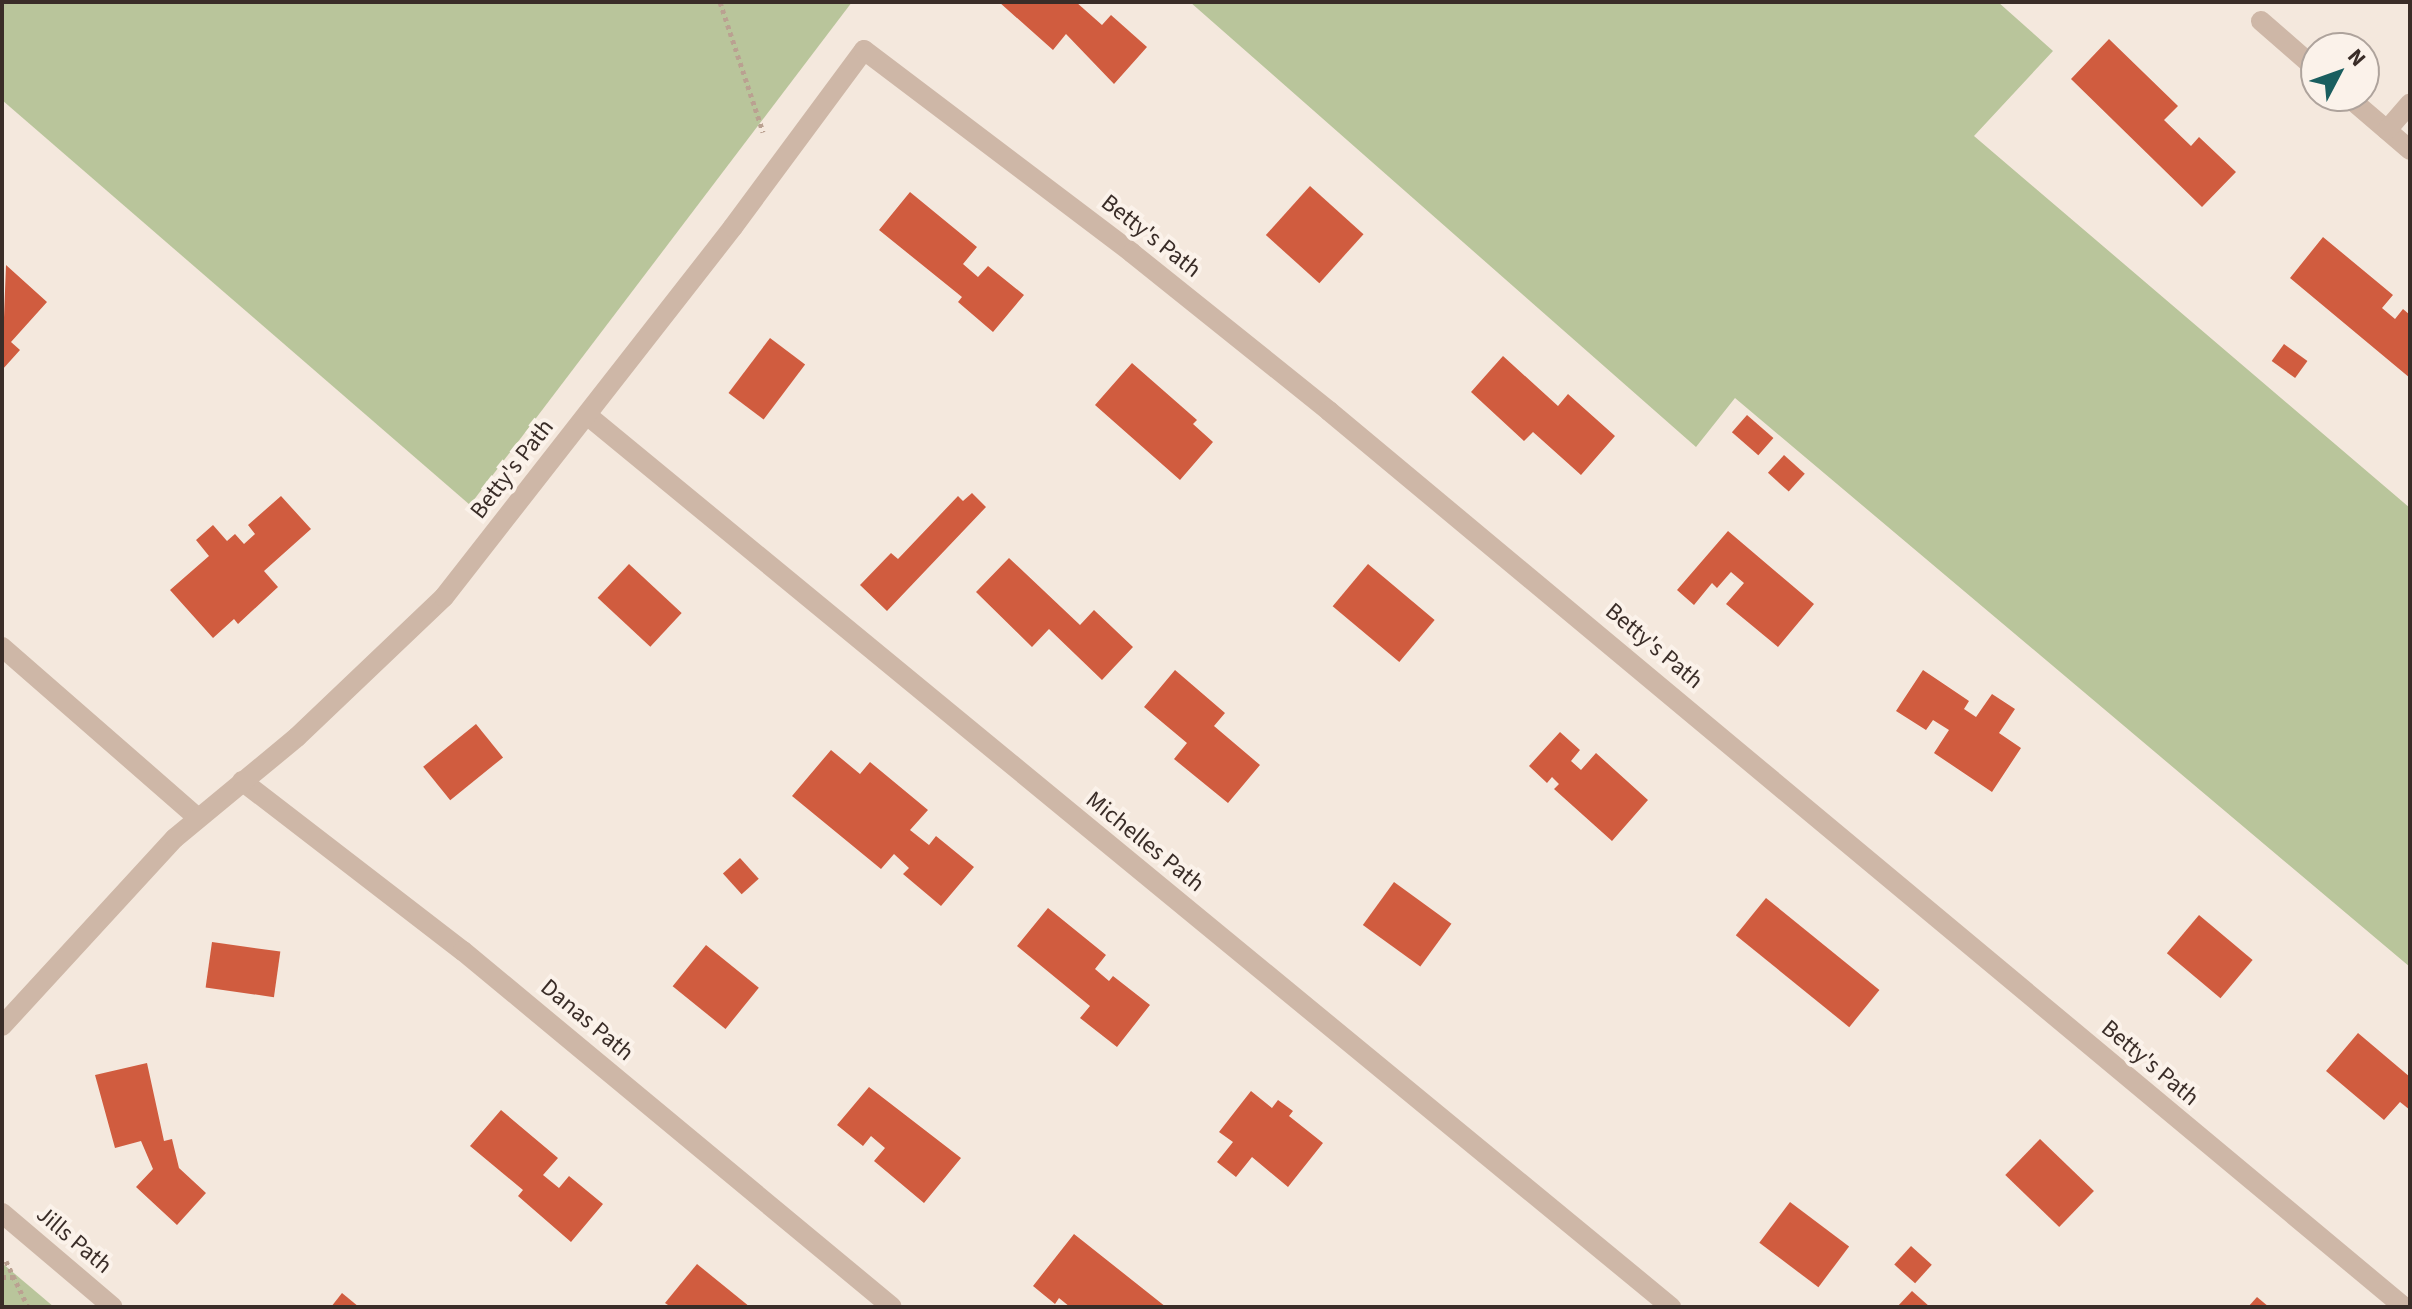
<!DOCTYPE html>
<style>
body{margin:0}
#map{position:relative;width:2412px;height:1309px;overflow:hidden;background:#f4e8dd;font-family:"Source Sans 3",sans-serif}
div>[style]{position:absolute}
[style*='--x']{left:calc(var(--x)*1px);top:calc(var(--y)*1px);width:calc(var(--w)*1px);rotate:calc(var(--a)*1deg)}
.green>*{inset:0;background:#b9c59b}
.building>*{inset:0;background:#d05c3f;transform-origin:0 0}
.path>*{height:5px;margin-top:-2.5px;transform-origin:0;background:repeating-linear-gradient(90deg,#baa191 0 4px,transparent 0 8px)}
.minor>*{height:20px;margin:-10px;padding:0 10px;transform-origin:10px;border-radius:10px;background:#ceb7a7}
span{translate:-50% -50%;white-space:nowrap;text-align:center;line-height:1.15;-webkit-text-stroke:8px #fbf2ea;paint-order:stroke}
.street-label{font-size:24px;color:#3a2d28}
.frame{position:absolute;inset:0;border:4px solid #3a2d28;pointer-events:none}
.north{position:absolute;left:2300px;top:32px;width:80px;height:80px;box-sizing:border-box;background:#fbf2ea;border:2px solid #aea39c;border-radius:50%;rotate:49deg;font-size:22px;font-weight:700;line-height:32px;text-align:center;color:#3a2d28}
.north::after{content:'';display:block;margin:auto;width:28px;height:36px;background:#1a5e5f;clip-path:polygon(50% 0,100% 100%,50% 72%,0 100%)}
</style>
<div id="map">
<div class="green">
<i style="clip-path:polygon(2px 2px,852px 2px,470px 505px,2px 100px)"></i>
<i style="clip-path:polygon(1190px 2px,1998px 2px,2053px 51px,1974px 136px,2410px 508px,2410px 967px,1735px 398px,1696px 447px)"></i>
<i style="clip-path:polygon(2px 1263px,54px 1307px,2px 1307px)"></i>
</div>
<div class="building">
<i style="clip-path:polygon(999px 2px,1076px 2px,1102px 25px,1111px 15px,1147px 47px,1114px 84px,1066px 34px,1053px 50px)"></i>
<i style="clip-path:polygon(2109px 39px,2178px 106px,2164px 120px,2191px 146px,2199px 137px,2236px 172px,2202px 207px,2071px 79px)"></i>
<i style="left:1310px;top:186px;width:72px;height:66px;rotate:42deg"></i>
<i style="clip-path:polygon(910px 192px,977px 247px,963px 264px,978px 277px,988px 266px,1024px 295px,993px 332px,958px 302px,962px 297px,879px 230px)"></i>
<i style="clip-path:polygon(2323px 237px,2393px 295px,2382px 308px,2395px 319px,2403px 309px,2410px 315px,2410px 378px,2290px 278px)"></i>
<i style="clip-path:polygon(6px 265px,47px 302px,11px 342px,20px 350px,2px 370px)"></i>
<i style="left:770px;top:338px;width:44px;height:69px;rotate:37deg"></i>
<i style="left:2284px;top:344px;width:29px;height:21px;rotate:36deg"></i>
<i style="clip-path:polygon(1503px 356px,1558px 406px,1568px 394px,1615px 436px,1581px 475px,1533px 432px,1524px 441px,1471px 392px)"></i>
<i style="clip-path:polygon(1132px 363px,1197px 420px,1193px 424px,1213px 442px,1180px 480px,1095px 405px)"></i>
<i style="left:1747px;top:415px;width:35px;height:23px;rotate:41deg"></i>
<i style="left:1784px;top:455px;width:28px;height:24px;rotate:42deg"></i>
<i style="clip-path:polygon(972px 493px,986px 507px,887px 611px,860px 585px,891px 553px,898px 559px,958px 496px,963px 501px)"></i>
<i style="clip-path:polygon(281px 496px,311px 529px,264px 571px,278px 587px,238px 624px,234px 619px,213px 638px,170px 590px,209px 556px,196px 540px,213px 525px,227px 541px,235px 534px,244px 544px,255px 534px,248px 525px)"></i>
<i style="clip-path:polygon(1728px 531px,1814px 604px,1778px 647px,1726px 604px,1744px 583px,1731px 572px,1717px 588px,1712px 583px,1694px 605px,1677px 590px)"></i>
<i style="clip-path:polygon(1009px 558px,1080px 625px,1094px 610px,1133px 647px,1102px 680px,1049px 629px,1032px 647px,976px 592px)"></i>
<i style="left:629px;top:564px;width:72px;height:46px;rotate:43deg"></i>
<i style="left:1368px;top:564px;width:87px;height:55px;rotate:40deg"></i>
<i style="clip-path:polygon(1175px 670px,1225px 713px,1214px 726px,1260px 765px,1228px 803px,1174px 759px,1187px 743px,1144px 707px)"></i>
<i style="clip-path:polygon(1923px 670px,1969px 701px,1964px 709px,1976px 717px,1992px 694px,2015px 709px,1999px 733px,2021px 748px,1992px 792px,1934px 753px,1949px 730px,1933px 720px,1926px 730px,1896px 711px)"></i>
<i style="left:476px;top:724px;width:43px;height:68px;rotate:51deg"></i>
<i style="clip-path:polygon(1560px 732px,1580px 750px,1571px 761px,1581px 770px,1596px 753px,1648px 800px,1612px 841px,1554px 789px,1559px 784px,1552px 777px,1547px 783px,1529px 766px)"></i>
<i style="clip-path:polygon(831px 750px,860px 774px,870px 762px,928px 810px,910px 830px,929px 845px,936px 836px,974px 867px,941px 906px,903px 874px,909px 868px,894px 854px,881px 869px,792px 796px)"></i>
<i style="left:740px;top:858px;width:28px;height:23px;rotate:48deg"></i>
<i style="left:1394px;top:882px;width:71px;height:53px;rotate:36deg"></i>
<i style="left:1766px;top:898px;width:146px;height:48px;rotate:39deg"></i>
<i style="clip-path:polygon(1048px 908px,1106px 955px,1095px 969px,1109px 981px,1113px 976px,1150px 1005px,1117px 1047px,1080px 1018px,1090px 1006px,1017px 946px)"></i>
<i style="left:2199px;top:915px;width:70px;height:50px;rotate:40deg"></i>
<i style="left:212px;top:942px;width:69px;height:46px;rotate:8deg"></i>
<i style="left:706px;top:945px;width:68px;height:53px;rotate:39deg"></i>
<i style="clip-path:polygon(2358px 1033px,2410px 1077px,2410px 1110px,2400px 1102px,2384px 1120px,2326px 1071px)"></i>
<i style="clip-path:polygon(147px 1063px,164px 1141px,172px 1139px,179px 1168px,206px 1193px,177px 1225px,136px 1187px,153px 1169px,141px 1141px,115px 1148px,95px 1075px)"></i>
<i style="clip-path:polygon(869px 1087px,961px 1158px,924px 1203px,874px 1161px,885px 1148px,871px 1136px,863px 1146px,837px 1125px)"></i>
<i style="clip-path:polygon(1251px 1091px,1272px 1108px,1278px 1100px,1293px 1111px,1289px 1116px,1323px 1143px,1288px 1187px,1252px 1157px,1236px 1177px,1217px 1162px,1233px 1142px,1219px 1132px)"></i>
<i style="clip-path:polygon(501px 1110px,558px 1158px,543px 1175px,559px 1188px,569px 1176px,603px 1204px,571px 1242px,518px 1196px,523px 1190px,470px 1146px)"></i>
<i style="left:2040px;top:1139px;width:75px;height:50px;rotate:44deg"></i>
<i style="left:1790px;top:1202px;width:74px;height:51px;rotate:37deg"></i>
<i style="clip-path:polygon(1074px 1234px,1166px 1307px,1070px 1307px,1059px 1298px,1055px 1304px,1033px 1286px)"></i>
<i style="left:1911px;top:1246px;width:28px;height:25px;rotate:42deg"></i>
<i style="clip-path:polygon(697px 1264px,750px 1307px,671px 1307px,665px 1303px)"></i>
<i style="clip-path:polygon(1912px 1291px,1930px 1307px,1897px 1307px)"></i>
<i style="clip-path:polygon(342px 1293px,359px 1307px,331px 1307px)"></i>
<i style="clip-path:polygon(2257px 1297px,2269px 1307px,2248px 1307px)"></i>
</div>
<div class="path">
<i style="--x:720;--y:2;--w:137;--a:71.7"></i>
<i style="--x:6;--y:1261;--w:51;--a:64.4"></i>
<i style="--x:2;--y:1277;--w:13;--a:0"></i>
</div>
<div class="minor">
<i style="--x:2261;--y:21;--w:73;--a:41.1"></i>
<i style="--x:2347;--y:96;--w:83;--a:40.6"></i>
<i style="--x:2387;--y:130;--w:35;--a:-49"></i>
<i style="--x:587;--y:415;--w:1404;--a:39.45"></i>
<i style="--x:2;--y:647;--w:260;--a:41.1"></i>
<i style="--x:242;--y:781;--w:279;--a:37.6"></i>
<i style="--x:463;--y:951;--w:557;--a:39.69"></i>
<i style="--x:2;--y:1026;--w:255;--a:-47.4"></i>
<i style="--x:175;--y:838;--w:158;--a:-39.6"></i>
<i style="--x:297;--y:737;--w:203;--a:-43.6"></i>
<i style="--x:444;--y:597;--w:469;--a:-52"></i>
<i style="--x:733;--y:227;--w:220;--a:-53.5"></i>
<i style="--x:864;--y:50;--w:336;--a:37.1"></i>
<i style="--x:1132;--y:253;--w:253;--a:38.7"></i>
<i style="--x:1329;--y:411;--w:1399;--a:39.81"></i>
<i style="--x:2;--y:1213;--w:145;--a:40.3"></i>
</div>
<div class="street-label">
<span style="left:1151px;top:236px;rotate:38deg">Betty's Path</span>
<span style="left:512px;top:469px;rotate:-52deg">Betty's Path</span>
<span style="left:1654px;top:646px;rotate:40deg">Betty's Path</span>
<span style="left:1145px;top:842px;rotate:39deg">Michelles Path</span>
<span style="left:587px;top:1020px;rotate:40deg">Danas Path</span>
<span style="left:2150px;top:1063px;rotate:40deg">Betty's Path</span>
<span style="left:74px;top:1240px;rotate:40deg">Jills Path</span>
</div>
<div class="frame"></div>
<div class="north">N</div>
</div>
